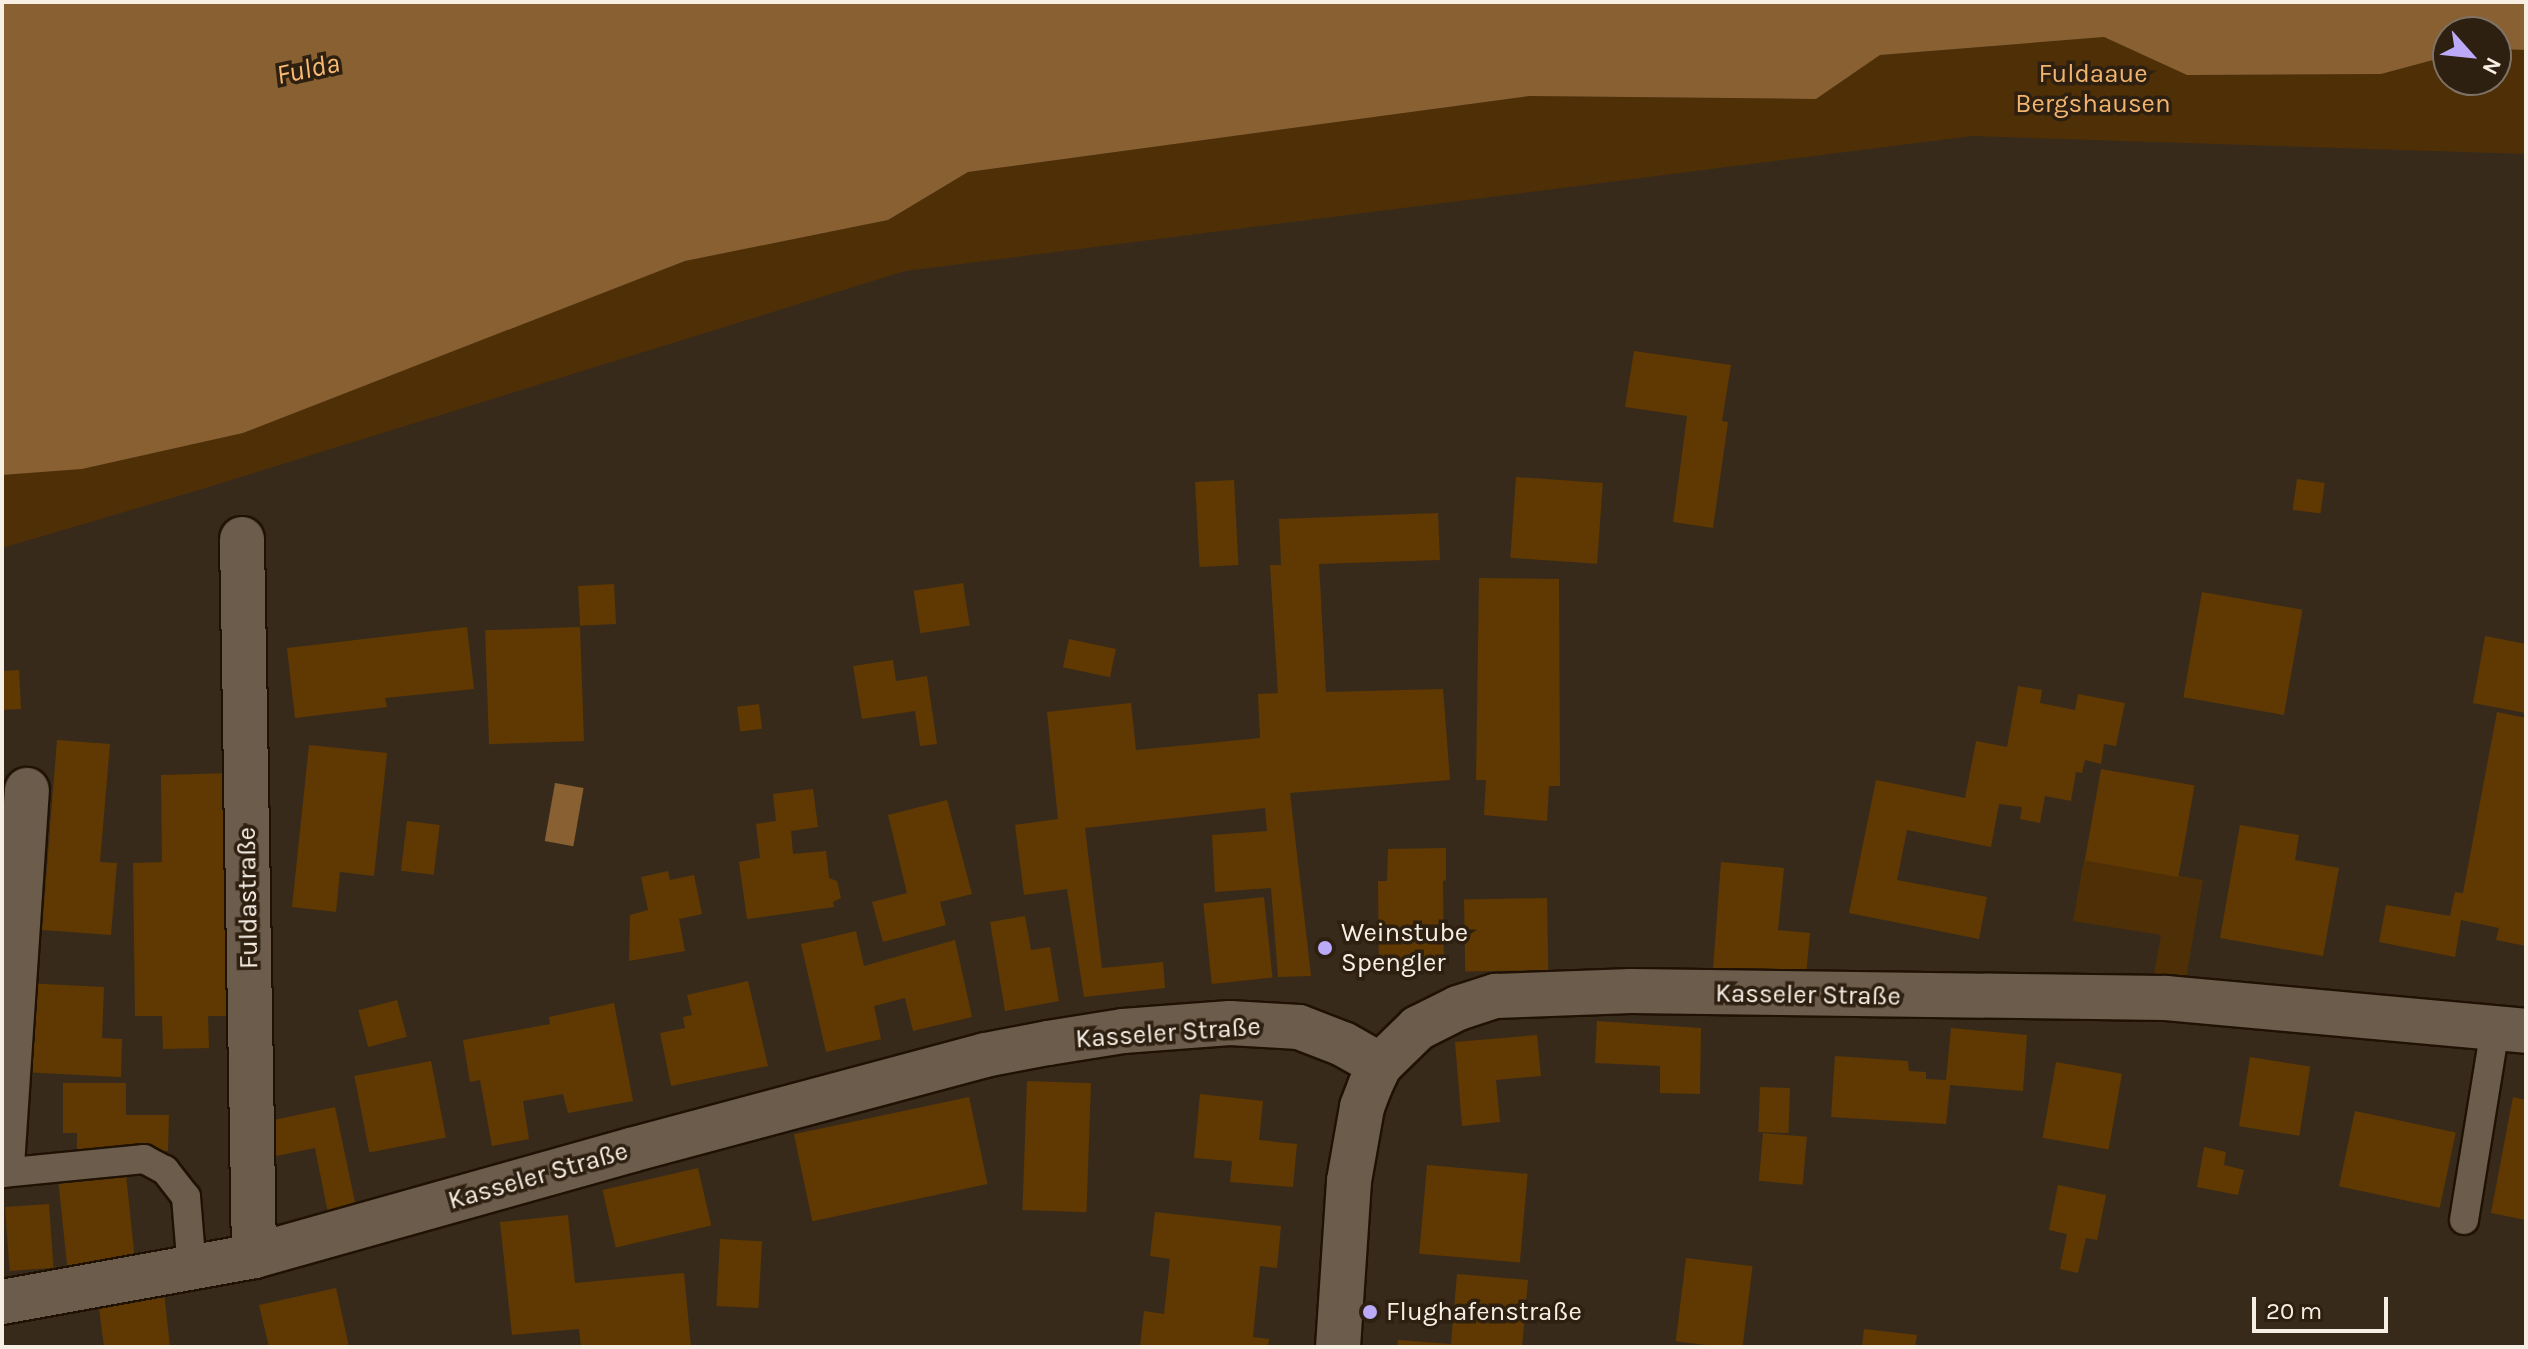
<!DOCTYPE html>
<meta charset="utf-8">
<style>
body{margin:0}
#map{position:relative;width:2528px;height:1349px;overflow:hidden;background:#382a1b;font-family:Karla,sans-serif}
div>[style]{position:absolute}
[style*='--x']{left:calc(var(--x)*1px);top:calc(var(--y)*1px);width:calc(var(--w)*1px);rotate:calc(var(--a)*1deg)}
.green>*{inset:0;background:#4f3006}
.water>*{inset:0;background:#896031;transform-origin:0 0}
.building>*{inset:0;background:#5f3901;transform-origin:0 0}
.roads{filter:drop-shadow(2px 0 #1f1204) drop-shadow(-2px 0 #1f1204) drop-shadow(0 2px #1f1204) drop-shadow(0 -2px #1f1204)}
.lane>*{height:28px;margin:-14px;padding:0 14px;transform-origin:14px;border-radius:14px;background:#6c5c4b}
.street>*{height:44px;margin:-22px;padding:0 22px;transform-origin:22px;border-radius:22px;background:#6c5c4b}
.dots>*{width:22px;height:22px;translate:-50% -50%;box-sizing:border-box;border:4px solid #2e2011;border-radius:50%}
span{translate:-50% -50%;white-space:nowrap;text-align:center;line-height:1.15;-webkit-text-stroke:7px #2e2011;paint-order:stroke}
.park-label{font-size:26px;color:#f1b36e}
.street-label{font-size:26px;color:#f7eee4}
.poi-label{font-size:26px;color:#f7eee4}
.left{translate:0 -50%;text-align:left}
.water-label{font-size:28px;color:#f8ba74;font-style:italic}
.frame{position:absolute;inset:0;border:4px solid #f7eee4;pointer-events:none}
.north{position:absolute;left:2432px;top:16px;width:80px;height:80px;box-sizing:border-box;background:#2e2011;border:2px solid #7e7265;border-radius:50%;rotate:117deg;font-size:22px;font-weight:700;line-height:32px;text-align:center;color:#f7eee4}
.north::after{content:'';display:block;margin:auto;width:28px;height:36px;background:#baaaf7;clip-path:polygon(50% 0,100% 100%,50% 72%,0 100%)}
.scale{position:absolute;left:2252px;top:1297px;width:136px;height:36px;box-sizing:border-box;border:4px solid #f7eee4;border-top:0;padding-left:10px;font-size:24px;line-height:28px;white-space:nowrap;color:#f7eee4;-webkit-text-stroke:6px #2e2011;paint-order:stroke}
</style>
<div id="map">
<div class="green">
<i style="clip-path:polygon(2104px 37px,2187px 75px,2381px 74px,2448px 56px,2448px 80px,2496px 80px,2496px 49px,2526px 50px,2526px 154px,1972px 136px,905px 271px,202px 489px,2px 548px,2px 475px,82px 469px,243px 433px,685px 261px,888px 220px,968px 172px,1529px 96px,1816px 99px,1880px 55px)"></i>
<i style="clip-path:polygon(2084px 860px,2203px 880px,2186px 979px,2154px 975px,2161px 935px,2073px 921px)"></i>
</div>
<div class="water">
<i style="clip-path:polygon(2px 2px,2526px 2px,2526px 50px,2496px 49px,2496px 32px,2448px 32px,2448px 56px,2381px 74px,2187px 75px,2104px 37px,1880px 55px,1816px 99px,1529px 96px,968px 172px,888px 220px,685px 261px,243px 433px,82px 469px,2px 475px)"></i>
<i style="left:555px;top:783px;width:29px;height:59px;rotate:10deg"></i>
</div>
<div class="building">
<i style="clip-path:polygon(1634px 351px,1731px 365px,1722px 421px,1728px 422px,1713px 528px,1673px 522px,1687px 416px,1625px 407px)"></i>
<i style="left:1516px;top:477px;width:87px;height:81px;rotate:4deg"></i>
<i style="left:2297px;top:479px;width:28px;height:31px;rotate:8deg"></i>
<i style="left:1234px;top:480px;width:85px;height:39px;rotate:87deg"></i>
<i style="clip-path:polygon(1438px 513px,1440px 560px,1319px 564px,1326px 692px,1443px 689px,1450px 780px,1290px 793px,1311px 976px,1278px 977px,1271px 888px,1215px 892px,1212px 835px,1267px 831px,1265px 808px,1085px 828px,1102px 968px,1163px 962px,1165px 988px,1084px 997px,1067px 889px,1024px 895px,1015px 825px,1058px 819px,1047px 712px,1131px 703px,1136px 750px,1260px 738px,1258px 694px,1278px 693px,1270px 565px,1281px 565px,1279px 519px)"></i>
<i style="clip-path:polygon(1479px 578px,1559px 579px,1560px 786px,1549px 786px,1547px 821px,1484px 815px,1486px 780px,1476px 780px)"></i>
<i style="left:963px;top:583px;width:43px;height:50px;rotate:81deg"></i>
<i style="left:614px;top:584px;width:40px;height:36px;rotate:87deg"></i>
<i style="left:2202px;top:592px;width:102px;height:107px;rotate:10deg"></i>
<i style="clip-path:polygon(467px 627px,474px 689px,385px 698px,387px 707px,295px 718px,287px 648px)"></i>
<i style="left:580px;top:627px;width:114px;height:95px;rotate:88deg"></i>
<i style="clip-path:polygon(2485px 636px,2526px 644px,2526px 713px,2473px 703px)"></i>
<i style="left:1069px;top:639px;width:48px;height:29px;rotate:12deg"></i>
<i style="clip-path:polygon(893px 660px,896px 681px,927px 676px,937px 744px,920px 746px,915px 711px,862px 719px,853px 666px)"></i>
<i style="left:19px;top:670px;width:39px;height:17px;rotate:87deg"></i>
<i style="clip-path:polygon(2018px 686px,2042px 690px,2040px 703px,2075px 710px,2078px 694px,2125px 703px,2116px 746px,2104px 744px,2101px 764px,2085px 760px,2082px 773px,2076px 772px,2071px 801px,2045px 796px,2040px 823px,2020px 819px,2022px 807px,1999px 804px,1991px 847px,1907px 830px,1897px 880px,1987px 897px,1979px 939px,1849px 913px,1876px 780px,1965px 798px,1976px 741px,2007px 747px)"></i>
<i style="left:759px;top:704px;width:25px;height:22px;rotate:83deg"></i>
<i style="clip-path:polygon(2497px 712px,2526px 718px,2526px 946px,2496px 940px,2499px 928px,2461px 920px,2455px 957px,2379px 942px,2386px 905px,2450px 916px,2455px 892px,2463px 893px)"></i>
<i style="clip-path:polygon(57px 740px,110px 744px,100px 862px,117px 863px,111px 935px,42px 930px)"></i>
<i style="clip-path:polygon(309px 745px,387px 753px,374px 876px,340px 872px,336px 912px,292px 907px)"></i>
<i style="left:2101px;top:769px;width:95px;height:93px;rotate:10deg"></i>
<i style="clip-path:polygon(230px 773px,233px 1016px,208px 1016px,209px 1048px,163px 1049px,162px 1016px,135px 1016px,133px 863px,162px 862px,161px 775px)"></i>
<i style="clip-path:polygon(813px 789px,818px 827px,791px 831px,793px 854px,826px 851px,829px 878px,837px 881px,841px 898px,833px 902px,834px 907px,747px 919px,739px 862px,760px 858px,756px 824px,776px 821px,773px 794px)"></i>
<i style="clip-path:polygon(947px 800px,972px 894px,940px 902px,946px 925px,883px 942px,872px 902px,907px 893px,888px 815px)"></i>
<i style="left:407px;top:821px;width:33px;height:50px;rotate:7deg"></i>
<i style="clip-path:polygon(2240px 825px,2299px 835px,2295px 860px,2339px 868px,2323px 956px,2220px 938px)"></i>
<i style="clip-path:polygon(1446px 848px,1446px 880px,1443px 881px,1444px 973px,1379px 973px,1378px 881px,1387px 881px,1388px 849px)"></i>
<i style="clip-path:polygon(1721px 862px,1784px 868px,1778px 930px,1810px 933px,1806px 976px,1713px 969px)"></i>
<i style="clip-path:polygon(668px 871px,670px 880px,694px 875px,702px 914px,679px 919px,685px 951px,629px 961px,630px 915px,648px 910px,641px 877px)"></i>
<i style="left:1264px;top:897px;width:81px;height:61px;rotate:84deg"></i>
<i style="left:1547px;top:898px;width:72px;height:83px;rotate:89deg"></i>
<i style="clip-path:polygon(1025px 916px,1031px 950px,1050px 947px,1059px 1001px,1005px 1011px,990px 922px)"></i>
<i style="clip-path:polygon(856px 931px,864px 966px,955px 940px,972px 1017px,913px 1031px,905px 998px,874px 1006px,881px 1039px,826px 1052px,801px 944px)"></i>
<i style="clip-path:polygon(748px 981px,768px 1066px,671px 1086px,660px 1033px,685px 1028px,683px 1017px,692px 1015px,687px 995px)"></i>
<i style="clip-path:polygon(24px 983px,104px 987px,102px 1038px,122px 1039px,121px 1077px,21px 1072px)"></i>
<i style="left:397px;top:1000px;width:38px;height:40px;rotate:75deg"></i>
<i style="clip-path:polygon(614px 1003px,633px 1101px,568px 1113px,563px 1094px,523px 1101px,529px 1139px,492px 1146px,480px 1080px,470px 1082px,463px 1040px,550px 1024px,549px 1017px)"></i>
<i style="clip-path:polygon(1597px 1021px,1701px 1028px,1700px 1094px,1660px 1093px,1660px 1066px,1595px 1063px)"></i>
<i style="clip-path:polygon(1951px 1028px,2027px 1035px,2023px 1091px,1950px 1085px,1946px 1124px,1831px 1117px,1835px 1056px,1908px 1061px,1909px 1071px,1926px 1072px,1926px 1079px,1946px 1080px)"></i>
<i style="clip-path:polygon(1537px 1035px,1541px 1076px,1496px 1080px,1500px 1122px,1462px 1126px,1455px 1042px)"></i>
<i style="left:2250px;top:1057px;width:61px;height:70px;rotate:9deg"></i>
<i style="left:431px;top:1061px;width:78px;height:78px;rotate:79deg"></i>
<i style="left:2056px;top:1062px;width:67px;height:77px;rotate:10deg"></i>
<i style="left:1027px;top:1081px;width:64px;height:129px;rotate:2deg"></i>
<i style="clip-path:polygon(63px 1083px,126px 1083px,126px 1115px,169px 1115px,168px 1151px,77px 1150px,77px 1133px,63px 1133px)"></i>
<i style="left:1760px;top:1087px;width:30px;height:45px;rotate:2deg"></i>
<i style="clip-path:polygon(1200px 1094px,1263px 1101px,1259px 1140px,1297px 1144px,1293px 1187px,1230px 1182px,1232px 1161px,1194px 1158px)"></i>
<i style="left:969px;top:1097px;width:89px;height:179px;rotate:78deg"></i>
<i style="clip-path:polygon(2513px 1097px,2526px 1100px,2526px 1220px,2491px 1213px)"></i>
<i style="clip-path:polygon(335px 1107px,356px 1207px,328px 1213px,315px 1148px,276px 1156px,269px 1121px)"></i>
<i style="left:2355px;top:1111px;width:103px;height:77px;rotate:12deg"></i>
<i style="left:1763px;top:1133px;width:44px;height:48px;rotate:5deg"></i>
<i style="clip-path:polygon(2204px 1147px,2226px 1152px,2224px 1165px,2244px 1170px,2238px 1195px,2197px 1187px)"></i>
<i style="left:1427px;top:1165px;width:101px;height:89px;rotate:5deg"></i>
<i style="left:698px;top:1168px;width:59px;height:98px;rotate:77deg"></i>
<i style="left:126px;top:1175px;width:84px;height:68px;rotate:84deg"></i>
<i style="clip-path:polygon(2058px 1185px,2106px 1195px,2097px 1240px,2086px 1238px,2078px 1273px,2060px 1269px,2067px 1234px,2049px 1230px)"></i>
<i style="left:49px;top:1204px;width:64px;height:44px;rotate:86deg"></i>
<i style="clip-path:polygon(1155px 1212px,1281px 1226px,1277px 1268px,1260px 1266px,1253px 1337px,1269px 1339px,1268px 1347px,1140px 1347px,1144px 1311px,1164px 1314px,1170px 1259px,1150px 1256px)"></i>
<i style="clip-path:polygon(568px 1215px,575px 1283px,684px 1273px,691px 1347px,581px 1347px,579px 1329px,512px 1335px,500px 1222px)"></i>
<i style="left:720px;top:1239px;width:42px;height:67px;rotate:3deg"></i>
<i style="left:1686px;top:1258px;width:67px;height:84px;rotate:7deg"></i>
<i style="clip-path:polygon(1457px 1274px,1528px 1280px,1522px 1347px,1397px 1347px,1398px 1340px,1451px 1344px)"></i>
<i style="clip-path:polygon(336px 1288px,349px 1347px,269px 1347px,259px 1305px)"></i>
<i style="clip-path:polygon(164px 1292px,170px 1347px,104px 1347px,98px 1299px)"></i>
<i style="clip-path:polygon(1864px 1329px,1917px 1335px,1915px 1347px,1862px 1347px)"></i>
</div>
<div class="roads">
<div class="lane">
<i style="--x:2;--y:1173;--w:143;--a:-5.6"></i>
<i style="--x:144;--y:1159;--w:24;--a:28"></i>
<i style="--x:165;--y:1170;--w:34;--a:52"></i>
<i style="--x:186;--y:1197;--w:73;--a:85.3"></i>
<i style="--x:2464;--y:1220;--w:194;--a:-80.8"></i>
</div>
<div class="street">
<i style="--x:242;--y:539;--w:717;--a:89.04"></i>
<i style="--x:2;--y:1165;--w:376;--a:-86.2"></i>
<i style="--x:2;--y:1302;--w:256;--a:-10.3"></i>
<i style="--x:254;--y:1256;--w:392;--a:-15.7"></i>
<i style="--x:631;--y:1150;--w:367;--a:-15"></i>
<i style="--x:985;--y:1055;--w:64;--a:-10.8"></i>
<i style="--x:1048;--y:1043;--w:76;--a:-9.1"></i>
<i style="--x:1123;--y:1031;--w:107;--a:-4.3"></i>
<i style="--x:1230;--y:1023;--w:69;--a:3.3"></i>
<i style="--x:1299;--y:1027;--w:47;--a:21.1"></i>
<i style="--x:1343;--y:1044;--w:43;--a:29.6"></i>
<i style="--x:1338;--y:1347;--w:166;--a:-86.2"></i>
<i style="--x:1349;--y:1181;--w:75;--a:-80"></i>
<i style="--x:1362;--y:1107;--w:22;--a:-69"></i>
<i style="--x:1370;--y:1086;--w:23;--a:-65"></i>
<i style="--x:1380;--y:1065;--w:53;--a:-44.2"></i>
<i style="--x:1418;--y:1028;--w:45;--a:-26.6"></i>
<i style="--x:1458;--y:1008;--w:40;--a:-18"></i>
<i style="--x:1496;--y:996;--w:135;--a:-2.1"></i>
<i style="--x:1631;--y:991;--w:535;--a:0.75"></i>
<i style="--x:2166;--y:998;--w:362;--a:5.2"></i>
</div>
</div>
<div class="dots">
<i style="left:1325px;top:948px;background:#baaaf7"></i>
<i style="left:1370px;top:1312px;background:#baaaf7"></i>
</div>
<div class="park-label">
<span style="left:2093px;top:89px">Fuldaaue<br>Bergshausen</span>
</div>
<div class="street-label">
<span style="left:248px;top:898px;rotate:-91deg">Fuldastraße</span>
<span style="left:1808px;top:995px;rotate:1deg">Kasseler Straße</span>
<span style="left:1168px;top:1033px;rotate:-4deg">Kasseler Straße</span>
<span style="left:538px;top:1176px;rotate:-16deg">Kasseler Straße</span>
</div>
<div class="poi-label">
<span class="left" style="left:1341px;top:948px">Weinstube<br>Spengler</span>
<span class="left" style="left:1386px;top:1312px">Flughafenstraße</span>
</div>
<div class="water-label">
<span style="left:308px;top:69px;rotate:-12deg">Fulda</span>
</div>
<div class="frame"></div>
<div class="north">N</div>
<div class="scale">20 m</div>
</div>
